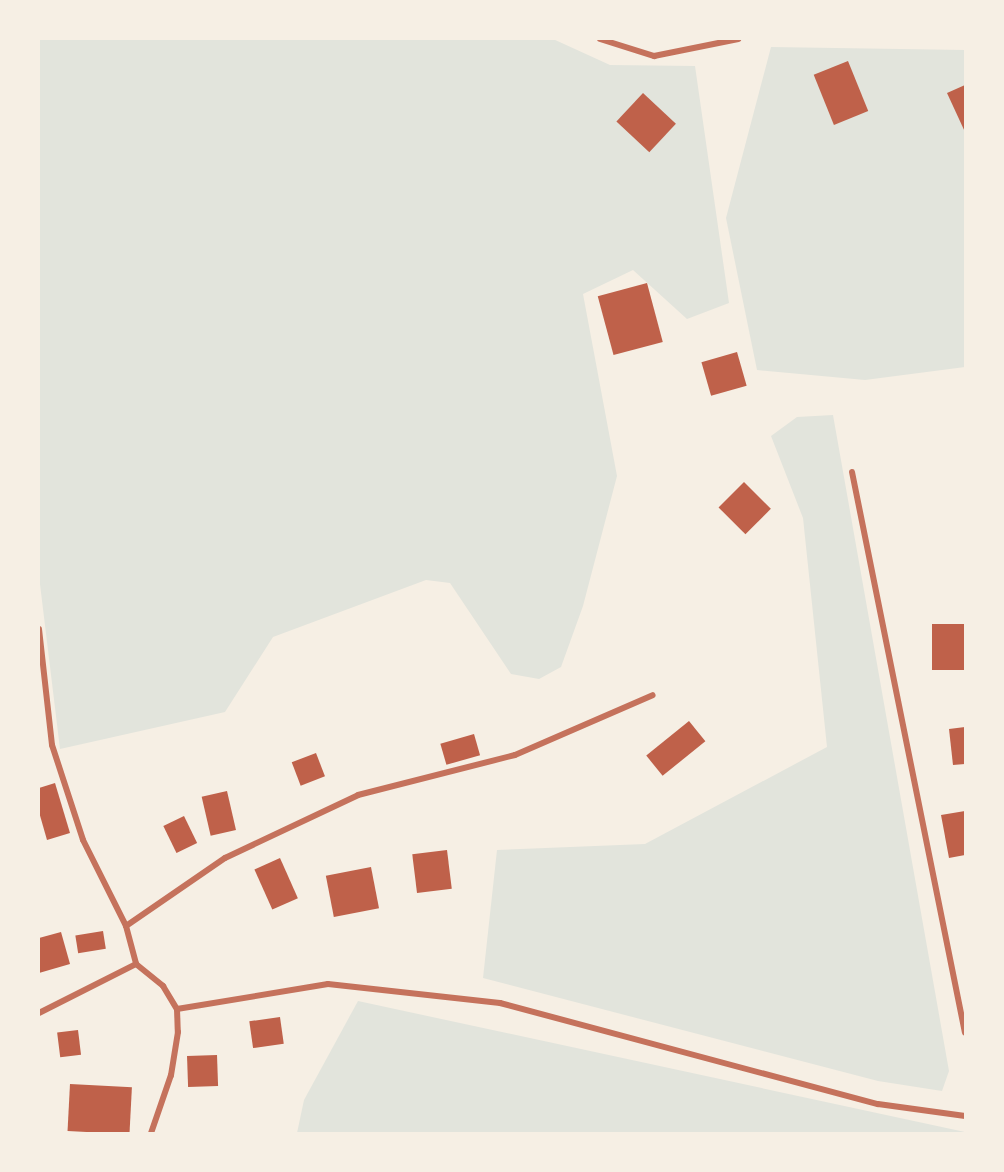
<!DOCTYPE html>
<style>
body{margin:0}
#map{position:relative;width:1004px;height:1172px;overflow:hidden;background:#f6efe4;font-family:Mulish,sans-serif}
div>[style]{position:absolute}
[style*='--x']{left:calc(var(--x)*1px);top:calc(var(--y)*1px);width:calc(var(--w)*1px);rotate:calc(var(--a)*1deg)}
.green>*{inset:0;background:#e2e4dc}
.building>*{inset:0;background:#bf614a;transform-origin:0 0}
.minor>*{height:6px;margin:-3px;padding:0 3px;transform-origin:3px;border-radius:3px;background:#c5725c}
span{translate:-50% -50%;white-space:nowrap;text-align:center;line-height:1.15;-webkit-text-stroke:6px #f6efe4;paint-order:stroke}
.frame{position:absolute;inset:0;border:40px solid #f6efe4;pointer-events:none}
</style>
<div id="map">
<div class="green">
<i style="clip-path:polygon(39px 39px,553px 39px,610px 65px,695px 66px,729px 303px,687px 319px,633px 270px,583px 294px,617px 476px,583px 606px,561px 667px,539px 679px,511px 674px,450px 583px,426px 580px,273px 637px,225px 712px,60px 749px,39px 576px)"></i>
<i style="clip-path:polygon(771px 47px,965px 50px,965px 367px,865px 380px,757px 370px,726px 218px)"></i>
<i style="clip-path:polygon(833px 415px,949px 1071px,942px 1091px,878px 1081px,483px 978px,497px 850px,645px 844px,827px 747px,803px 518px,771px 436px,797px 417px)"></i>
<i style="clip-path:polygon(358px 1001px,965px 1132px,965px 1133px,297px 1133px,304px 1100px)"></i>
</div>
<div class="building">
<i style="left:848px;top:61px;width:54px;height:37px;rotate:68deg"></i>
<i style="clip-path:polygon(965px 85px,965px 132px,947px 93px)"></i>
<i style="left:643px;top:93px;width:45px;height:39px;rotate:43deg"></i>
<i style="left:647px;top:283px;width:61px;height:51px;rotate:75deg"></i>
<i style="left:737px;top:352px;width:35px;height:37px;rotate:74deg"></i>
<i style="left:744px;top:482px;width:38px;height:36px;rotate:45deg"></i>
<i style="left:965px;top:624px;width:46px;height:33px;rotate:90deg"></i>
<i style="left:689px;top:721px;width:26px;height:55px;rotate:51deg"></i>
<i style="clip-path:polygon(965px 727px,965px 764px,953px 765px,949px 729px)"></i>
<i style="left:474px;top:734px;width:22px;height:35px;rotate:74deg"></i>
<i style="left:316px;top:753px;width:25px;height:26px;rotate:69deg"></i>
<i style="clip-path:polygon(55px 783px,70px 833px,47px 840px,39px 812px,39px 788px)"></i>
<i style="left:227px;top:791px;width:40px;height:26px;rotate:77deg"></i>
<i style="clip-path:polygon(965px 811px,965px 855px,949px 858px,941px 815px)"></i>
<i style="left:184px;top:816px;width:30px;height:23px;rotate:64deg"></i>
<i style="left:447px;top:850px;width:39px;height:35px;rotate:83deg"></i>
<i style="left:280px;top:858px;width:44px;height:28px;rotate:66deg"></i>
<i style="left:371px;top:867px;width:42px;height:46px;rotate:79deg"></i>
<i style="left:103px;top:931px;width:18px;height:28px;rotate:81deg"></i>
<i style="clip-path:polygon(61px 932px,70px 964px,39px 973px,39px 938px)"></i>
<i style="left:280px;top:1017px;width:27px;height:31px;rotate:82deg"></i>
<i style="left:78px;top:1030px;width:25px;height:21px;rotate:83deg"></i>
<i style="left:217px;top:1055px;width:31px;height:30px;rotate:88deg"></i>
<i style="left:70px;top:1084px;width:62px;height:47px;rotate:3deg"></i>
</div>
<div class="minor">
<i style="--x:600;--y:39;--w:57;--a:17.5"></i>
<i style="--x:654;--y:56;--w:86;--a:-11.4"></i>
<i style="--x:852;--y:472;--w:572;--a:78.61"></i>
<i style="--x:39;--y:629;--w:117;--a:83.6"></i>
<i style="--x:52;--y:745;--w:100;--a:71.9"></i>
<i style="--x:83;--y:840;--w:96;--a:63.4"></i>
<i style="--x:126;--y:926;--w:39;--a:75"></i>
<i style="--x:136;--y:964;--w:35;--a:39"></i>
<i style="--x:163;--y:986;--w:27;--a:59"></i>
<i style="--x:177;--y:1009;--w:23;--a:88"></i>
<i style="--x:178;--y:1032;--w:44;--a:99.2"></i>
<i style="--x:171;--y:1075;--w:61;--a:109"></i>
<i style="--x:126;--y:926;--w:120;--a:-34.5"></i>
<i style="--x:225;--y:858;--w:147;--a:-25.3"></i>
<i style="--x:358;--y:795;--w:162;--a:-14.3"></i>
<i style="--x:515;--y:755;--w:150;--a:-23.5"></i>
<i style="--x:177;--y:1009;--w:153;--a:-9.4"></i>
<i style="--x:328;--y:984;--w:173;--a:6.3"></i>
<i style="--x:500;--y:1003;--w:391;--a:15"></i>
<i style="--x:878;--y:1104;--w:88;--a:7.9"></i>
<i style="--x:39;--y:1013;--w:109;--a:-26.8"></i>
</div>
<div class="frame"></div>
</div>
